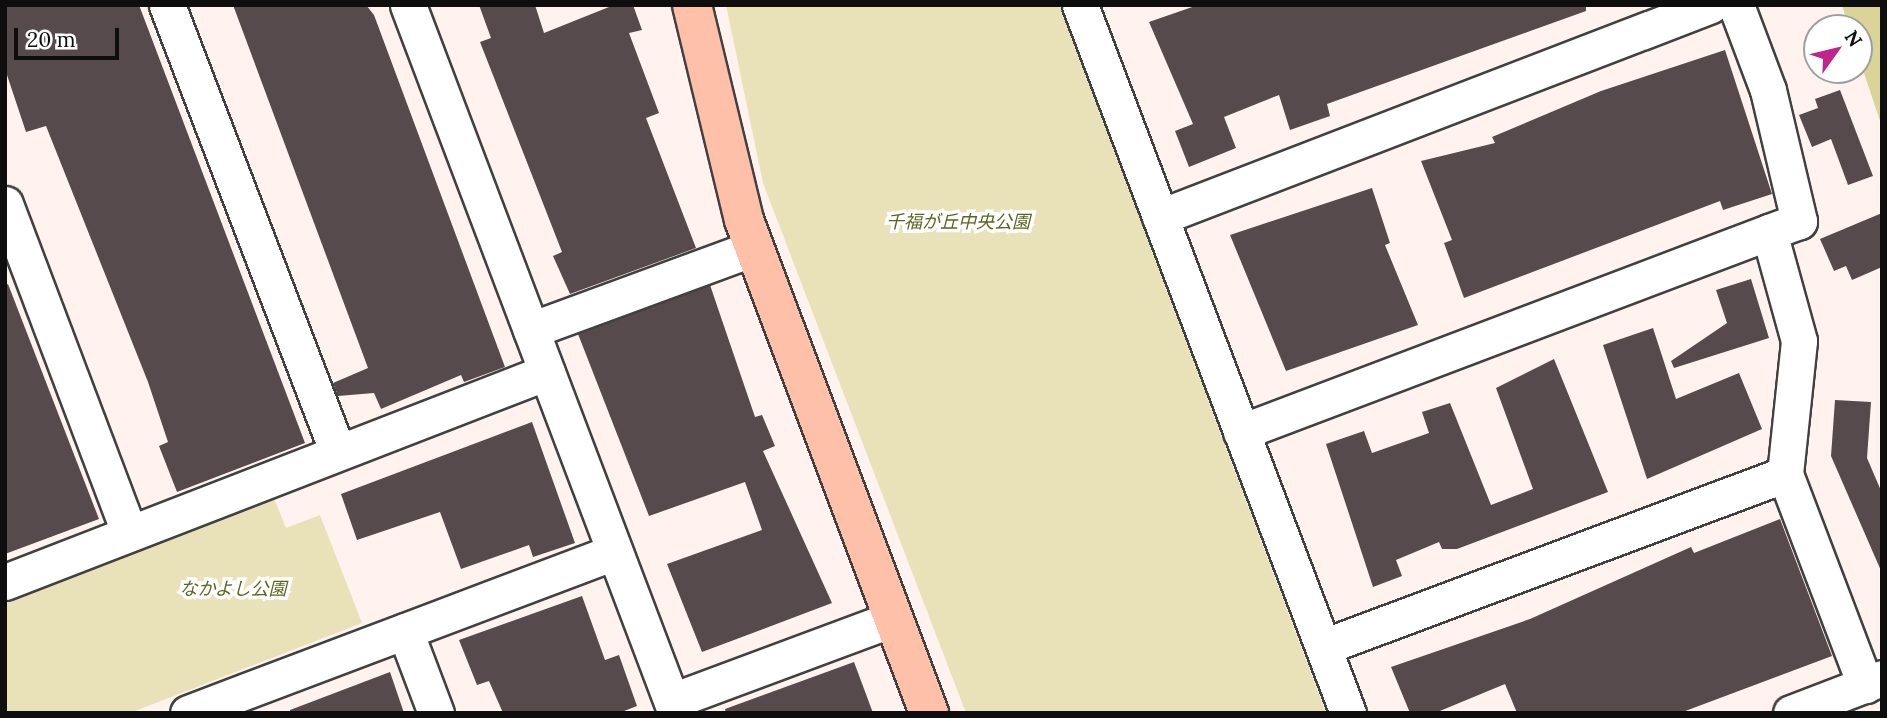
<!DOCTYPE html>
<meta charset="utf-8">
<style>
body{margin:0}
#map{position:relative;width:1887px;height:718px;overflow:hidden;background:#fff2ef;font-family:Lora,"Noto Sans JP",serif}
div>[style]{position:absolute}
[style*='--x']{left:calc(var(--x)*1px);top:calc(var(--y)*1px);width:calc(var(--w)*1px);rotate:calc(var(--a)*1deg)}
.green>*{inset:0;background:#e9e2b8}
.forest>*{inset:0;background:#dad597}
.building>*{inset:0;background:#574a4d}
.roads{filter:drop-shadow(2px 0 #414141) drop-shadow(-2px 0 #414141) drop-shadow(0 2px #414141) drop-shadow(0 -2px #414141)}
.street>*{height:35px;margin:-17.5px;padding:0 17.5px;transform-origin:17.5px;border-radius:17.5px;background:#fff}
.secondary>*{height:38px;margin:-19px;padding:0 19px;transform-origin:19px;border-radius:19px;background:#ffc0aa}
span{translate:-50% -50%;white-space:nowrap;text-align:center;line-height:1.15;-webkit-text-stroke:7px #fff;paint-order:stroke}
.park-label{font-size:18px;color:#5a661e;font-style:italic}
.frame{position:absolute;inset:0;border:7px solid #0e0e0e;pointer-events:none}
.north{position:absolute;left:1803px;top:14px;width:70px;height:70px;box-sizing:border-box;background:#fff;border:2px solid #9f9f9f;border-radius:50%;rotate:56deg;font-size:19px;font-weight:700;line-height:28px;text-align:center;color:#0e0e0e}
.north::after{content:'';display:block;margin:auto;width:24px;height:32px;background:#bf258d;clip-path:polygon(50% 0,100% 100%,50% 72%,0 100%)}
.scale{position:absolute;left:14px;top:28px;width:105px;height:32px;box-sizing:border-box;border:4px solid #0e0e0e;border-top:0;padding-left:9px;font-size:21px;line-height:24px;white-space:nowrap;color:#0e0e0e;-webkit-text-stroke:5px #fff;paint-order:stroke}
</style>
<div id="map">
<div class="green">
<i style="clip-path:polygon(726px 5px,1059px 5px,1326px 713px,966px 713px,763px 183px)"></i>
<i style="clip-path:polygon(271px 491px,286px 528px,320px 515px,362px 623px,130px 713px,5px 713px,5px 594px)"></i>
</div>
<div class="forest">
<i style="clip-path:polygon(1842px 5px,1882px 5px,1882px 127px,1859px 58px,1859px 28px,1849px 28px)"></i>
</div>
<div class="building">
<i style="clip-path:polygon(5px 5px,139px 5px,305px 443px,177px 492px,159px 446px,168px 442px,148px 382px,46px 126px,26px 132px,5px 69px)"></i>
<i style="clip-path:polygon(233px 5px,366px 5px,374px 15px,505px 367px,464px 382px,461px 375px,381px 409px,374px 393px,338px 396px,333px 383px,368px 368px)"></i>
<i style="clip-path:polygon(479px 5px,535px 5px,544px 33px,614px 5px,633px 5px,642px 30px,629px 33px,659px 113px,646px 118px,696px 248px,570px 294px,553px 256px,562px 252px,480px 42px,491px 38px)"></i>
<i style="clip-path:polygon(1198px 5px,1586px 5px,1586px 11px,1327px 104px,1330px 116px,1290px 130px,1279px 95px,1224px 117px,1236px 148px,1189px 167px,1175px 131px,1193px 124px,1149px 22px)"></i>
<i style="clip-path:polygon(1725px 50px,1772px 194px,1723px 210px,1720px 201px,1464px 298px,1444px 243px,1452px 240px,1421px 161px,1495px 143px,1492px 137px,1601px 91px)"></i>
<i style="clip-path:polygon(1840px 90px,1873px 176px,1848px 185px,1831px 139px,1812px 147px,1799px 115px,1818px 108px,1815px 99px)"></i>
<i style="clip-path:polygon(1372px 188px,1390px 243px,1385px 245px,1418px 325px,1286px 371px,1230px 235px)"></i>
<i style="clip-path:polygon(1882px 213px,1882px 267px,1852px 280px,1846px 266px,1834px 271px,1820px 239px)"></i>
<i style="clip-path:polygon(1751px 279px,1769px 338px,1674px 368px,1671px 361px,1727px 323px,1716px 290px)"></i>
<i style="clip-path:polygon(8px 284px,99px 519px,5px 554px,5px 285px)"></i>
<i style="clip-path:polygon(710px 285px,755px 417px,762px 415px,775px 446px,763px 451px,832px 603px,702px 652px,667px 564px,762px 530px,745px 482px,649px 516px,578px 334px)"></i>
<i style="clip-path:polygon(1653px 328px,1676px 399px,1739px 373px,1762px 429px,1647px 479px,1603px 345px)"></i>
<i style="clip-path:polygon(1554px 359px,1608px 492px,1457px 549px,1442px 549px,1439px 542px,1396px 560px,1402px 576px,1373px 587px,1326px 444px,1364px 431px,1372px 453px,1429px 433px,1422px 412px,1450px 403px,1491px 505px,1533px 489px,1496px 388px)"></i>
<i style="clip-path:polygon(1835px 400px,1871px 402px,1867px 458px,1882px 493px,1882px 573px,1831px 456px)"></i>
<i style="clip-path:polygon(532px 422px,575px 543px,533px 557px,529px 545px,461px 569px,440px 512px,357px 540px,341px 494px)"></i>
<i style="clip-path:polygon(1780px 519px,1832px 656px,1680px 713px,1517px 713px,1505px 684px,1435px 713px,1410px 713px,1391px 667px,1530px 619px,1691px 547px,1694px 553px)"></i>
<i style="clip-path:polygon(582px 596px,605px 660px,619px 655px,637px 706px,619px 713px,503px 713px,489px 681px,477px 685px,459px 640px)"></i>
<i style="clip-path:polygon(854px 662px,873px 713px,726px 713px,725px 709px)"></i>
<i style="clip-path:polygon(390px 672px,404px 713px,290px 713px,290px 710px)"></i>
</div>
<div class="roads">
<div class="street">
<i style="--x:167;--y:5;--w:479;--a:69.1"></i>
<i style="--x:408;--y:5;--w:757;--a:69.27"></i>
<i style="--x:1080;--y:5;--w:757;--a:69.27"></i>
<i style="--x:1736;--y:5;--w:91;--a:69.4"></i>
<i style="--x:1768;--y:90;--w:135;--a:76.7"></i>
<i style="--x:1799;--y:221;--w:32;--a:160"></i>
<i style="--x:5;--y:204;--w:352;--a:69.3"></i>
<i style="--x:1160;--y:217;--w:590;--a:-21.04"></i>
<i style="--x:531;--y:330;--w:238;--a:-20.2"></i>
<i style="--x:1241;--y:432;--w:565;--a:-20.75"></i>
<i style="--x:1769;--y:232;--w:113;--a:74.6"></i>
<i style="--x:1799;--y:341;--w:134;--a:96"></i>
<i style="--x:1785;--y:474;--w:226;--a:69.2"></i>
<i style="--x:5;--y:582;--w:581;--a:-21.18"></i>
<i style="--x:405;--y:631;--w:88;--a:69.3"></i>
<i style="--x:1323;--y:647;--w:493;--a:-20.5"></i>
<i style="--x:672;--y:701;--w:236;--a:-20.4"></i>
<i style="--x:188;--y:713;--w:456;--a:-20.7"></i>
<i style="--x:1791;--y:713;--w:97;--a:-21"></i>
</div>
<div class="secondary">
<i style="--x:692;--y:5;--w:221;--a:76.4"></i>
<i style="--x:744;--y:220;--w:527;--a:69.43"></i>
</div>
</div>
<div class="park-label">
<span style="left:958px;top:222px">千福が丘中央公園</span>
<span style="left:233px;top:589px">なかよし公園</span>
</div>
<div class="frame"></div>
<div class="north">N</div>
<div class="scale">20 m</div>
</div>
